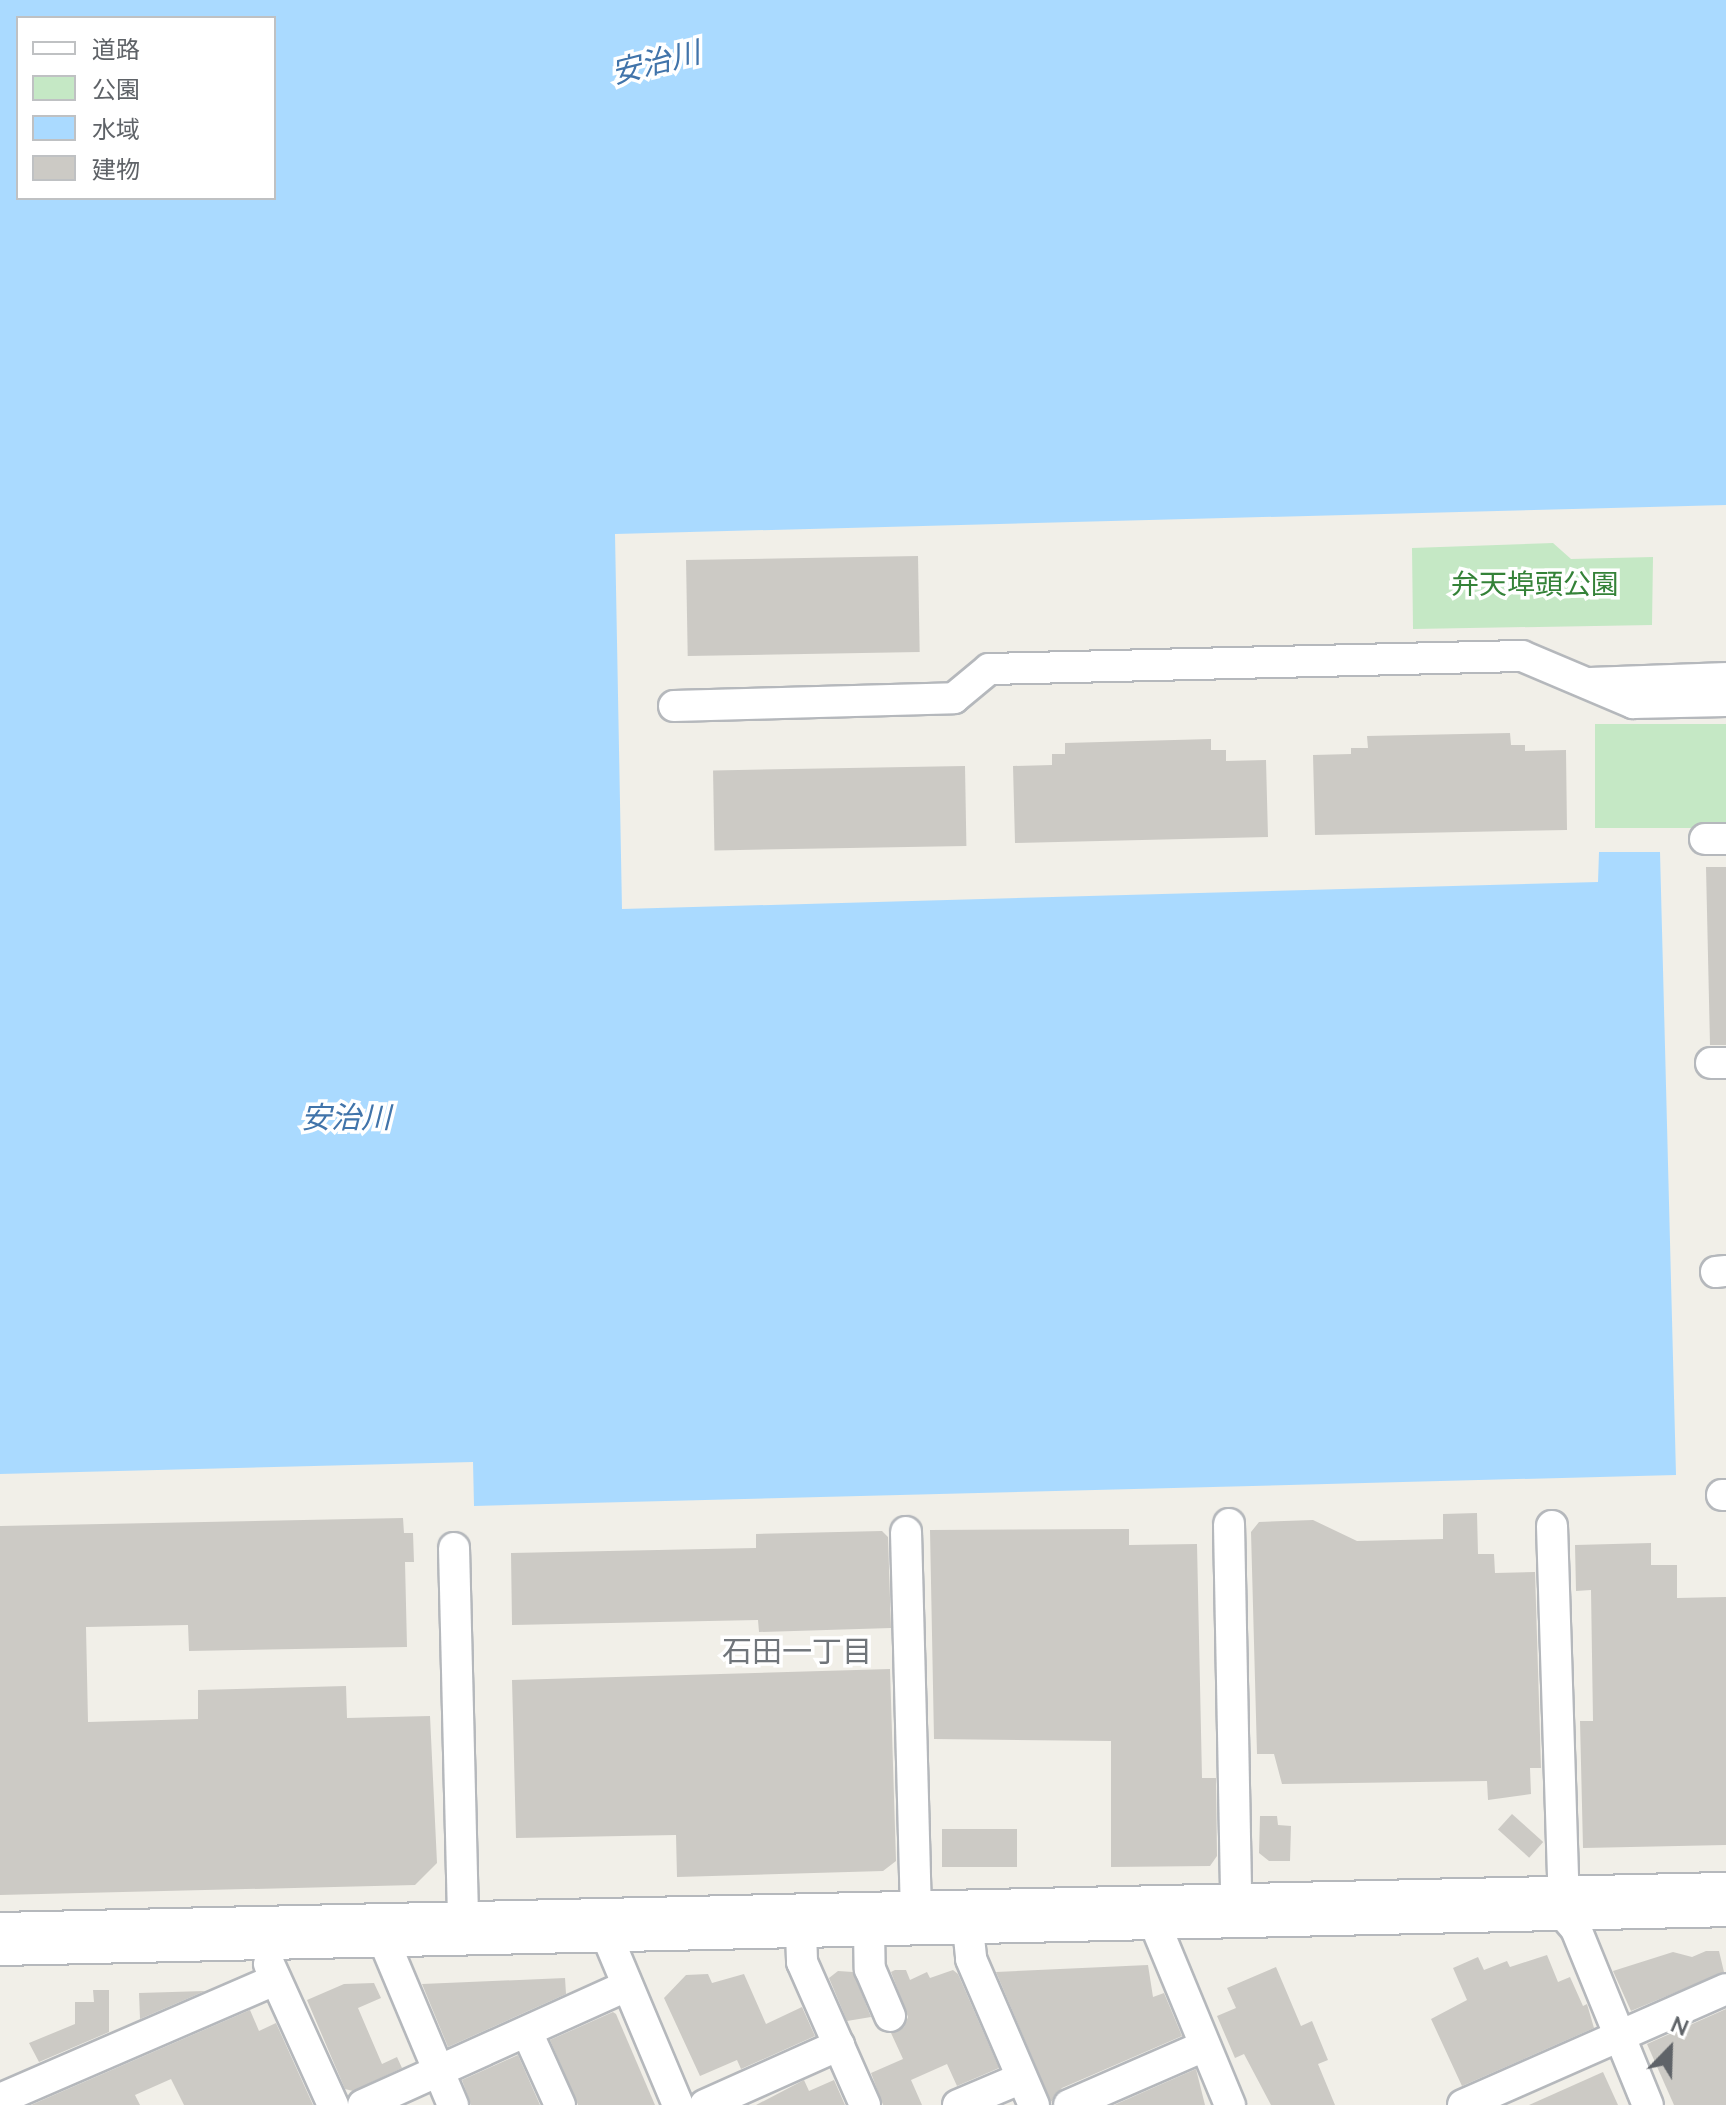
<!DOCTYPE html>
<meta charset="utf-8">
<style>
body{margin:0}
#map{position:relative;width:1726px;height:2105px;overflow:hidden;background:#f1efe8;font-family:"Nunito Sans","Noto Sans JP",sans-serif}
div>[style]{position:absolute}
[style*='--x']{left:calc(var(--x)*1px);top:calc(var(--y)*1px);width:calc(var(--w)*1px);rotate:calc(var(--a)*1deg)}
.green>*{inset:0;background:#c5e8c5;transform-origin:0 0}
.water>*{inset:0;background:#aadaff}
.building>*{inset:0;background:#cccac5;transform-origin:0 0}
.roads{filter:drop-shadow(2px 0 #b5b8bc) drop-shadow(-2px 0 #b5b8bc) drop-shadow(0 2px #b5b8bc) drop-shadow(0 -2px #b5b8bc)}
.minor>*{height:30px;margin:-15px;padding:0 15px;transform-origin:15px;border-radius:15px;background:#fff}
span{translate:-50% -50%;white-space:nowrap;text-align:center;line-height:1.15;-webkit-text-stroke:7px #fff;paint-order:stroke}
.park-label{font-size:28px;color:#348238}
.water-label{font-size:30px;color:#4174aa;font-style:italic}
.neighbourhood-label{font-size:30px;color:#70757a}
.legend{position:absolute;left:16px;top:16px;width:260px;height:184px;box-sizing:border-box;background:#fff;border:2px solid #bfc1c3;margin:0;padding:10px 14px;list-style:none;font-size:24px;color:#5f6368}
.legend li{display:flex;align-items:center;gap:16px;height:40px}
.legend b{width:40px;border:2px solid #bfc1c3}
.north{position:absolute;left:1630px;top:2009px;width:80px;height:80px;-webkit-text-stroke:6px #fff;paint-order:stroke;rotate:23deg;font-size:22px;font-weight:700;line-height:32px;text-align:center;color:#5f6368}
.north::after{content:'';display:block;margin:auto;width:28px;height:36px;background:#5f6368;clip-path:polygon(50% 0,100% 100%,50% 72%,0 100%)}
</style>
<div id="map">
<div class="green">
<i style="clip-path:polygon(1553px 543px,1571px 559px,1653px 557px,1652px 625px,1413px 629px,1412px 548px)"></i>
<i style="left:1726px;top:724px;width:104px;height:131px;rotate:90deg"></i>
</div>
<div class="water">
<i style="clip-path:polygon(evenodd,0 0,1726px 0,1726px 505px,615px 534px,622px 909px,1598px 882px,1599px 852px,1660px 852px,1676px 1475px,474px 1506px,473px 1462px,0 1474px,0 0,18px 18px,274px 18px,274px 198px,18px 198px,18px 18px)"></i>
</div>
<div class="building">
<i style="left:918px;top:556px;width:96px;height:232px;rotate:89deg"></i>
<i style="clip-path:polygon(1510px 733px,1511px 745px,1525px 745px,1525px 751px,1566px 750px,1567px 830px,1315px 835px,1313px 755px,1351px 754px,1351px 748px,1368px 748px,1367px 736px)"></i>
<i style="clip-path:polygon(1211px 739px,1211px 750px,1226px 750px,1226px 761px,1266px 760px,1268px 837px,1015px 843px,1013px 766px,1052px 765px,1052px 754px,1065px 754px,1065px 743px)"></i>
<i style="left:965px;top:766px;width:80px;height:252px;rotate:89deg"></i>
<i style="clip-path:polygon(1706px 867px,1726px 867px,1726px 1045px,1710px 1045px)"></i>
<i style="clip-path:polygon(1477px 1513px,1478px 1554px,1494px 1554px,1495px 1573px,1535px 1572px,1541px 1768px,1530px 1768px,1531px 1794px,1488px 1800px,1487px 1781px,1282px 1784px,1274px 1754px,1257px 1754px,1251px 1532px,1259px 1522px,1313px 1520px,1357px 1541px,1443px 1539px,1443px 1514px)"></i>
<i style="clip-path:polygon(403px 1518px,404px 1533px,413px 1533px,414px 1562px,405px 1562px,407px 1647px,189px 1651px,188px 1625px,86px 1627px,88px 1722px,198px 1719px,198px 1690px,346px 1686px,347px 1718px,430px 1716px,437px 1863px,415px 1885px,0 1895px,0 1526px)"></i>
<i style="clip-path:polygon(1129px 1529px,1129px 1545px,1197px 1544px,1202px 1778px,1216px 1778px,1217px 1856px,1210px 1866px,1111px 1867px,1111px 1741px,934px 1739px,930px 1530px)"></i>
<i style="clip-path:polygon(882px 1531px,888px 1537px,891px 1628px,759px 1632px,758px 1620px,512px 1625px,511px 1553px,756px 1548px,756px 1534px)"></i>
<i style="clip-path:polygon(1651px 1543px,1651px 1565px,1677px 1565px,1677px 1598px,1726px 1597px,1726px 1845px,1583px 1848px,1580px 1721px,1593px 1721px,1591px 1590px,1576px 1591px,1575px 1545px)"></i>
<i style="clip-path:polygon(890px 1669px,896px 1861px,883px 1871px,677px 1877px,676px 1835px,516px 1838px,512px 1680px)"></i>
<i style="left:1512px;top:1814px;width:42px;height:21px;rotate:42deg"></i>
<i style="clip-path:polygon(1260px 1816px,1277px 1816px,1278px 1825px,1291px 1826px,1290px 1861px,1269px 1861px,1259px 1853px)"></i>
<i style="left:1017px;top:1829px;width:38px;height:75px;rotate:90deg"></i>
<i style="clip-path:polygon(1706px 1951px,1719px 1951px,1724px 1972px,1631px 2011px,1613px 1971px,1673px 1952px,1692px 1957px)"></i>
<i style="clip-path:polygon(1547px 1955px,1558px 1982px,1570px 1977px,1583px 2006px,1587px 2004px,1594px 2028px,1462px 2086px,1431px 2019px,1467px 2000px,1453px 1968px,1478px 1957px,1484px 1970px,1507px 1961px,1510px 1967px)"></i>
<i style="clip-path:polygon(1148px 1965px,1153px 1997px,1164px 1993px,1182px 2036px,1062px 2088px,1051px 2102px,996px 1972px)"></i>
<i style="clip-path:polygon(1276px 1967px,1301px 2026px,1312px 2021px,1328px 2060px,1318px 2064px,1335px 2105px,1271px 2105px,1244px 2054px,1235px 2058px,1217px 2016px,1236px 2008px,1227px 1988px)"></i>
<i style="clip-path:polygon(895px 1970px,906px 1970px,910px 1980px,927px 1972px,930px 1978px,953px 1970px,958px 1974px,999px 2068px,957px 2086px,947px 2064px,911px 2080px,922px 2105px,883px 2105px,871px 2073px,903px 2059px,891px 2033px,904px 2027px,908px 2017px,891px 1972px)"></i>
<i style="clip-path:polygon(838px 1971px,853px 1972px,871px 2017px,847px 2021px,829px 1978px)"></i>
<i style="clip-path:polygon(708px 1974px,712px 1983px,744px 1974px,766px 2024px,802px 2007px,815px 2036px,741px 2069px,737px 2060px,700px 2076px,664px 1998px,686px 1975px)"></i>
<i style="clip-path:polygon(565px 1978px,566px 1994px,448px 2047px,422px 1984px)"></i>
<i style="clip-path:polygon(374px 1983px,381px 1998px,358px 2008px,382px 2064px,397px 2057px,402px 2068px,353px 2091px,345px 2089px,307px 2000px,344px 1984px)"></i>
<i style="clip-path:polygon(93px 1990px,109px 1990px,109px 2032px,39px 2062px,29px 2043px,75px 2024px,75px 2002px,94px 2002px)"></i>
<i style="clip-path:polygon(205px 1991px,140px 2019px,139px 1993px)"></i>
<i style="clip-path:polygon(1726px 2009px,1726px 2105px,1674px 2105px,1647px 2044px)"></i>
<i style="clip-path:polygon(250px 2010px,259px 2031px,276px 2023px,313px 2105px,184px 2105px,171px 2079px,135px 2095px,140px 2105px,31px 2105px)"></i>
<i style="clip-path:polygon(613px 2012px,616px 2014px,655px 2105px,578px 2105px,550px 2040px)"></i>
<i style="clip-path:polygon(518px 2055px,540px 2105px,471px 2105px,462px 2080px)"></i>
<i style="clip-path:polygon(1196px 2069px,1205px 2105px,1114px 2105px)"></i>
<i style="clip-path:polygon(1603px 2072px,1618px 2105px,1529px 2105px)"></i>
<i style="clip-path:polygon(804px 2080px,809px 2091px,834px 2080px,845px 2105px,756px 2105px)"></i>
</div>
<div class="roads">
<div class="minor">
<i style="--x:1591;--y:683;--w:135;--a:-2.1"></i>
<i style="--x:674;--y:706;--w:280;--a:-1.6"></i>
<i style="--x:954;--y:698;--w:45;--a:-39.6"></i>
<i style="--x:989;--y:669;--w:533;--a:-1.4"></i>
<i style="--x:1522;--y:656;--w:121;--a:22.9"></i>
<i style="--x:1633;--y:703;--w:93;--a:-1.2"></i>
<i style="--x:1705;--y:839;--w:21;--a:0"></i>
<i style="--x:1711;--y:1063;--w:15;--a:0"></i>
<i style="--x:1716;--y:1272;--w:10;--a:-6"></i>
<i style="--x:1722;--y:1495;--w:4;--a:0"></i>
<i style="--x:1229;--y:1524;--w:375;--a:88.9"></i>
<i style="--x:1552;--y:1526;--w:389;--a:88.2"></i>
<i style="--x:1564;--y:1915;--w:18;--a:49"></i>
<i style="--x:1576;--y:1929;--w:190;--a:67.8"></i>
<i style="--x:906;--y:1532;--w:375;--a:88.5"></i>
<i style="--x:454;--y:1548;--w:367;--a:88.6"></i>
<i style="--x:607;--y:1917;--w:19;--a:90"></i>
<i style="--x:607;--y:1936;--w:183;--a:67.2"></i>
<i style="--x:1155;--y:1924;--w:196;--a:67.5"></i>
<i style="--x:0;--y:1928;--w:1726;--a:-1.33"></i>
<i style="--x:968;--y:1928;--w:31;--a:84"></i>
<i style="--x:971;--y:1959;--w:159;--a:66.7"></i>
<i style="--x:869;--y:1930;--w:39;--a:89"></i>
<i style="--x:870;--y:1969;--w:51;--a:66.9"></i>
<i style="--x:801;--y:1932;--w:30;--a:88"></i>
<i style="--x:802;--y:1962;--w:156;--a:66.2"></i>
<i style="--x:384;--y:1941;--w:178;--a:67.2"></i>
<i style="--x:0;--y:1950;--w:1726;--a:-1.29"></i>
<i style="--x:269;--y:1964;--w:155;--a:65.6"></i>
<i style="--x:527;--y:2032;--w:80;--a:65.7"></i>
<i style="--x:0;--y:2099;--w:300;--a:-23.4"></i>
<i style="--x:363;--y:2105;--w:290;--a:-24.3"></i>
<i style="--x:705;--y:2105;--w:147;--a:-24.1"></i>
<i style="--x:958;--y:2105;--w:69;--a:-22.9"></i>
<i style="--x:1069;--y:2105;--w:147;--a:-23.6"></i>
<i style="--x:1463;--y:2105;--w:287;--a:-23.8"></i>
</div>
</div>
<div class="park-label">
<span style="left:1535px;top:585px">弁天埠頭公園</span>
</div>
<div class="water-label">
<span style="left:656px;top:64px;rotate:-14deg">安治川</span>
<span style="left:346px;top:1119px">安治川</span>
</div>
<div class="neighbourhood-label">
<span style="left:797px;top:1653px">石田一丁目</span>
</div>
<ul class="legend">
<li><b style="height:10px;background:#fff"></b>道路</li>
<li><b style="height:22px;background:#c5e8c5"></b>公園</li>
<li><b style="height:22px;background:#aadaff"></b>水域</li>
<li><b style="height:22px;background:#cccac5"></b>建物</li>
</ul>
<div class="north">N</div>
</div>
